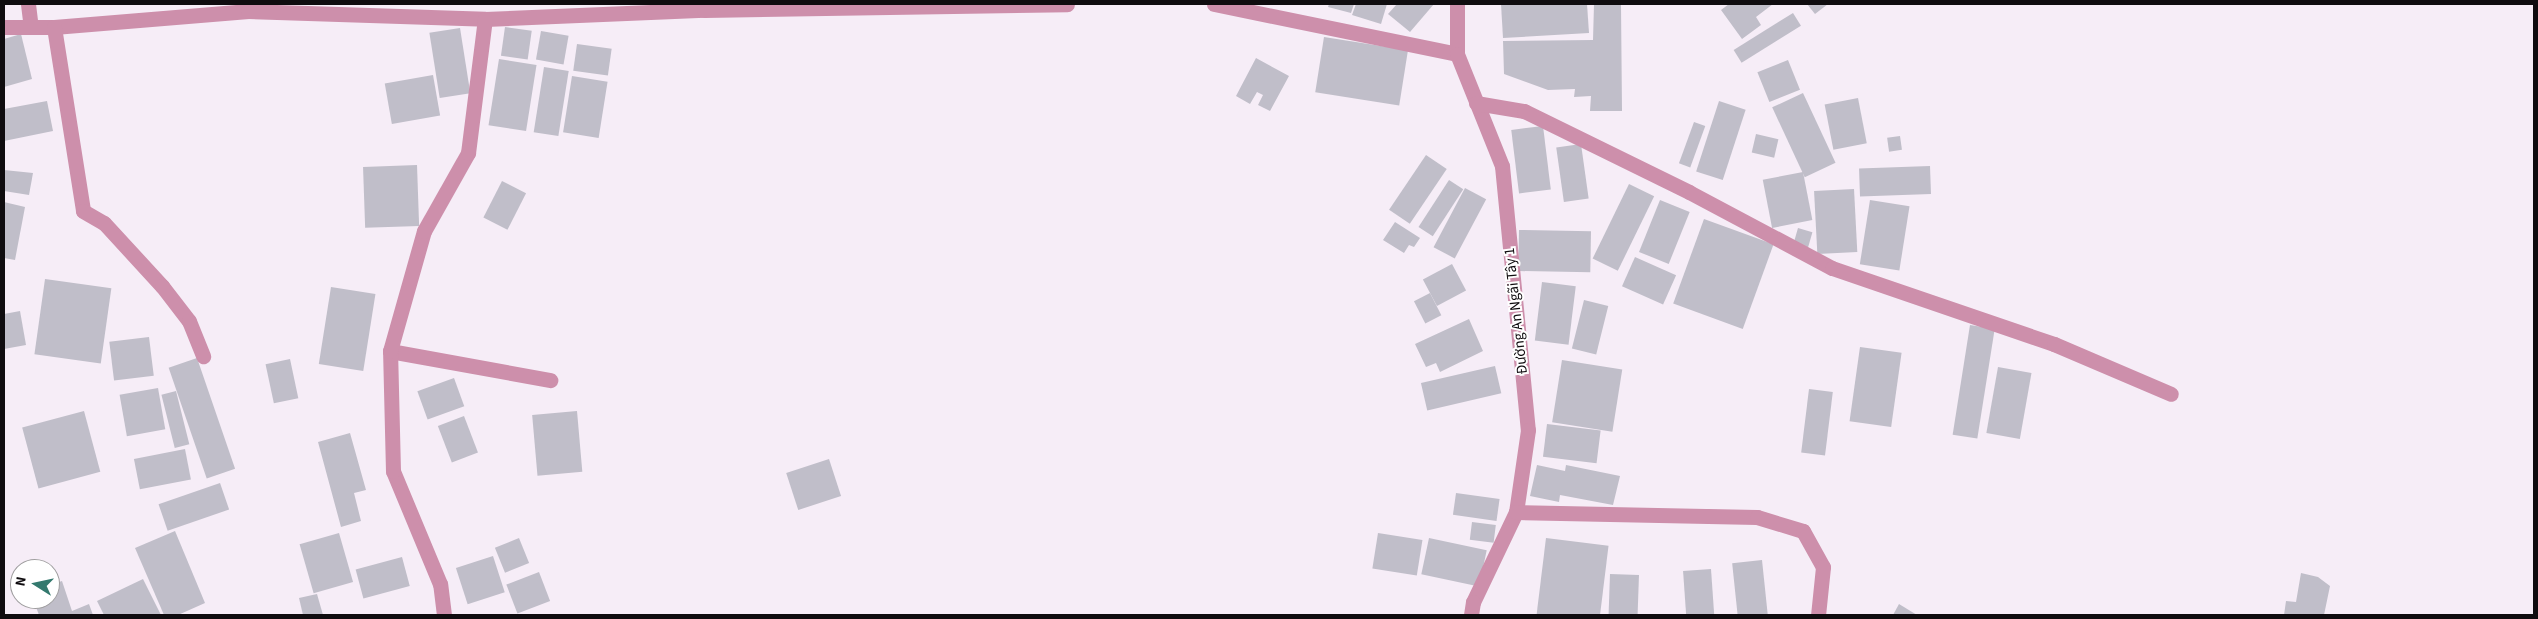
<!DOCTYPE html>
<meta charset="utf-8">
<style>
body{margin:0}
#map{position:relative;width:2538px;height:619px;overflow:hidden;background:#f6edf7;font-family:"Source Sans 3",sans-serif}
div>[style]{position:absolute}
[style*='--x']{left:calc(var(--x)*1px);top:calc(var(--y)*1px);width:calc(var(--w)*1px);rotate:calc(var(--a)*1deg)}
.building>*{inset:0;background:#c0bec9;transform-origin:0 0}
.street>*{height:15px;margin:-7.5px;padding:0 7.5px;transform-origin:7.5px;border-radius:7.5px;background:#cd8fab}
span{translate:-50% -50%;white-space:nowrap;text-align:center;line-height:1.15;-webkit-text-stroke:4px #fff;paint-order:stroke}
.street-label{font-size:15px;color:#0f0c0f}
.frame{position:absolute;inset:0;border:5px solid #0f0c0f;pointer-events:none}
.north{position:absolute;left:10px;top:559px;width:50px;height:50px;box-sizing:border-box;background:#fff;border:1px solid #9f9e9f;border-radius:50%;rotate:280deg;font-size:14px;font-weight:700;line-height:20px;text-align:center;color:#0f0c0f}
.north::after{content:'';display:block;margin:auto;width:18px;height:22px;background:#33796e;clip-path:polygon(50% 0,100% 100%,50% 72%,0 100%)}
</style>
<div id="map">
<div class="building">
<i style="clip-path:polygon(1329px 4px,1354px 4px,1351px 13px,1328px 7px)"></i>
<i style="clip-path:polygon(1356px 4px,1387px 4px,1381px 24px,1352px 15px)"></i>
<i style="clip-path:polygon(1397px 4px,1434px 4px,1410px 32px,1388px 14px)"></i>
<i style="clip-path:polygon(1501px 4px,1587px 4px,1589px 33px,1503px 38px)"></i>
<i style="clip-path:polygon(1594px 4px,1621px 4px,1622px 111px,1590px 111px,1591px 96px,1574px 97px,1575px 89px,1548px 90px,1504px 74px,1503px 41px,1593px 40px)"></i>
<i style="clip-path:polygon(1729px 4px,1773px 4px,1756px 17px,1761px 25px,1742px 39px,1721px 10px)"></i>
<i style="clip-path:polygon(1807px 4px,1828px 4px,1815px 14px)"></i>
<i style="left:1793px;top:13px;width:15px;height:70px;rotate:58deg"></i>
<i style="left:505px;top:27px;width:27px;height:29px;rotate:8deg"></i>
<i style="left:460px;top:28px;width:66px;height:31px;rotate:81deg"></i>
<i style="left:541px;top:31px;width:28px;height:29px;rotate:10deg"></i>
<i style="clip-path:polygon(21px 34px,32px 79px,4px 87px,4px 39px)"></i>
<i style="left:1324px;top:37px;width:85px;height:56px;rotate:9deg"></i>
<i style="left:577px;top:44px;width:35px;height:27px;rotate:8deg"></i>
<i style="clip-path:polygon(1256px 58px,1289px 76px,1270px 111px,1258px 105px,1263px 95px,1257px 92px,1250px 104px,1236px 96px)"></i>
<i style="left:499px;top:59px;width:38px;height:67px;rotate:9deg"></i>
<i style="left:1788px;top:60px;width:32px;height:33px;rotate:68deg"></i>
<i style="left:544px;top:67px;width:25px;height:66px;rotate:9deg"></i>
<i style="left:433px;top:75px;width:41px;height:49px;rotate:80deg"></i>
<i style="left:572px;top:76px;width:36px;height:57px;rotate:9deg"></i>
<i style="left:1803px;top:93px;width:77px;height:34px;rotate:65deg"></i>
<i style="left:1858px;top:98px;width:46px;height:34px;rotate:79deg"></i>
<i style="clip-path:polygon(47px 101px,53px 131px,4px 141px,4px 109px)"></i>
<i style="left:1719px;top:101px;width:28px;height:74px;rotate:18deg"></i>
<i style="left:1694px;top:122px;width:12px;height:44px;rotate:20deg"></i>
<i style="left:1543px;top:126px;width:64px;height:32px;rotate:83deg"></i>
<i style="left:1756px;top:134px;width:23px;height:19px;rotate:13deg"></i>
<i style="left:1900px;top:136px;width:14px;height:13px;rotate:82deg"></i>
<i style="left:1581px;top:144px;width:55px;height:25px;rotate:82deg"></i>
<i style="left:1426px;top:155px;width:25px;height:66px;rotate:34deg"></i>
<i style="left:417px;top:165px;width:61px;height:54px;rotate:88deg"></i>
<i style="left:1930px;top:166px;width:28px;height:71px;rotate:88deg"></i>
<i style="clip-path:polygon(4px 170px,33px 173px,29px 195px,4px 191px)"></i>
<i style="left:1803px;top:172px;width:49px;height:41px;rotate:79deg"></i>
<i style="left:1449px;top:180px;width:17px;height:56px;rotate:33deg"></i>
<i style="left:502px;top:181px;width:27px;height:41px;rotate:27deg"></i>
<i style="left:1629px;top:184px;width:28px;height:83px;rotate:26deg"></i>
<i style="left:1465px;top:188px;width:24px;height:67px;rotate:28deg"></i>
<i style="left:1854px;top:189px;width:63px;height:40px;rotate:87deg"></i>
<i style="left:1660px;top:200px;width:32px;height:56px;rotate:22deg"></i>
<i style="left:1870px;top:200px;width:40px;height:65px;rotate:9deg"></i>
<i style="clip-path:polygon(4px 202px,25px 207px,15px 260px,4px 258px)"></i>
<i style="left:1704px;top:219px;width:74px;height:90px;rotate:20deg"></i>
<i style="clip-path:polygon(1395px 222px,1420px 238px,1414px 247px,1409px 245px,1404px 253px,1383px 240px)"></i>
<i style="left:1798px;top:228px;width:15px;height:18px;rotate:16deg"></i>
<i style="left:1519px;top:230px;width:72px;height:41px;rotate:1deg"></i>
<i style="left:1635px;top:257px;width:45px;height:32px;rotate:24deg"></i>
<i style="left:1452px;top:264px;width:30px;height:33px;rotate:62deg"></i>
<i style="left:45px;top:279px;width:67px;height:76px;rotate:8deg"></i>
<i style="left:1542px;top:282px;width:34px;height:59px;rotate:7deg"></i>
<i style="left:331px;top:287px;width:45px;height:78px;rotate:9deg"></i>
<i style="left:1430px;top:293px;width:25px;height:18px;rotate:63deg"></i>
<i style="left:1584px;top:300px;width:25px;height:50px;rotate:14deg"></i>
<i style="clip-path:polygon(20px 311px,26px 345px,4px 349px,4px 314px)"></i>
<i style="clip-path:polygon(1469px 319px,1483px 351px,1440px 372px,1436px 363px,1426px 367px,1415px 344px)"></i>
<i style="left:1970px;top:325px;width:25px;height:111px;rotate:9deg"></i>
<i style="left:149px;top:337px;width:39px;height:40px;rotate:83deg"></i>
<i style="left:1860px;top:347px;width:42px;height:75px;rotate:8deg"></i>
<i style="left:197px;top:358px;width:117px;height:30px;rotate:71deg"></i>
<i style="left:290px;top:359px;width:40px;height:25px;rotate:78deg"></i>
<i style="left:1562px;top:360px;width:61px;height:63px;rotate:9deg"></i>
<i style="left:1495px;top:366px;width:28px;height:76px;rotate:77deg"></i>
<i style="left:1998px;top:367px;width:34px;height:67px;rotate:10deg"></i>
<i style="left:454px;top:378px;width:30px;height:39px;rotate:70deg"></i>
<i style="left:158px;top:388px;width:42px;height:39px;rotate:80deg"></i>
<i style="left:1809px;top:389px;width:24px;height:64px;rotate:7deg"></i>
<i style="left:176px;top:391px;width:55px;height:15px;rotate:76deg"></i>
<i style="left:84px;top:411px;width:63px;height:64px;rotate:75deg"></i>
<i style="left:577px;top:411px;width:61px;height:45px;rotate:85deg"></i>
<i style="left:464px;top:416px;width:39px;height:28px;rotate:69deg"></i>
<i style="left:1547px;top:424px;width:54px;height:33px;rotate:7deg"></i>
<i style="clip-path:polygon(350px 433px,366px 490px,354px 493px,361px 521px,341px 527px,318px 442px)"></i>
<i style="left:185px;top:449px;width:31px;height:52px;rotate:79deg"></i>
<i style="left:829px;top:459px;width:39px;height:45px;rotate:72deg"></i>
<i style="clip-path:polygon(1537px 465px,1565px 471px,1566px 465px,1620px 476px,1613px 505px,1560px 495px,1559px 502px,1530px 496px)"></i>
<i style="left:220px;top:483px;width:28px;height:65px;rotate:71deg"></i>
<i style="left:1456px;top:493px;width:44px;height:22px;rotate:8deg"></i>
<i style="left:1472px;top:522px;width:24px;height:18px;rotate:7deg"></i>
<i style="clip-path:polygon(175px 531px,205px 603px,178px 615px,164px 615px,135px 548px)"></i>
<i style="left:339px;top:533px;width:51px;height:41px;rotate:74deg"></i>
<i style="left:1378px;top:533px;width:45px;height:36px;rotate:9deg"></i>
<i style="left:519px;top:538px;width:27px;height:26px;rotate:68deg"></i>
<i style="left:1429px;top:538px;width:59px;height:37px;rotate:12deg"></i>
<i style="left:1546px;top:538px;width:63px;height:78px;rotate:7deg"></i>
<i style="left:493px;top:556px;width:38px;height:39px;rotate:72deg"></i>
<i style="left:402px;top:557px;width:30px;height:48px;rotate:75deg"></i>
<i style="left:1762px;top:560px;width:55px;height:30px;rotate:84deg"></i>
<i style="left:1711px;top:569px;width:46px;height:28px;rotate:86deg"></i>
<i style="left:539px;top:572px;width:31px;height:35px;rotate:69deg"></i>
<i style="clip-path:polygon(2301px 573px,2318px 577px,2330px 586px,2324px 615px,2284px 615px,2286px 601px,2296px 602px)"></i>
<i style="left:1610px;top:574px;width:29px;height:41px;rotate:2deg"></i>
<i style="clip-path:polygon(143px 579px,161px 615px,104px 615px,97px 601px)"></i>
<i style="clip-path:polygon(62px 581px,72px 611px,89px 604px,93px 615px,39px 615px,33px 599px,50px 599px,50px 585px)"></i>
<i style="clip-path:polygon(317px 594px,323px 615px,303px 615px,299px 598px)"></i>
<i style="clip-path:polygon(1899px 604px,1917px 615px,1893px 615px)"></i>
</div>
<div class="street">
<i style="--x:28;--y:4;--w:23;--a:83"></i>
<i style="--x:1214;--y:4;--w:248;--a:11.6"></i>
<i style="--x:1457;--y:4;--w:50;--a:90"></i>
<i style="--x:1457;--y:54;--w:121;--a:68.1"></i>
<i style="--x:1502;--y:166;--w:265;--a:84.4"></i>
<i style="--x:1528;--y:430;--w:83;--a:98.3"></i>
<i style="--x:1516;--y:512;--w:100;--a:115.5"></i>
<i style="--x:1473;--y:602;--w:13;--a:99"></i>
<i style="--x:4;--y:27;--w:50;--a:0"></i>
<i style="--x:54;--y:27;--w:195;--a:-4.7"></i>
<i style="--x:248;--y:11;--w:237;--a:1.9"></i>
<i style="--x:485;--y:19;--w:219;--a:-2.4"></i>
<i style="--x:704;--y:10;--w:363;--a:-0.9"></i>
<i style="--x:54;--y:27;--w:186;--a:81"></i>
<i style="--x:83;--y:211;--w:24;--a:30"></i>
<i style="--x:104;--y:223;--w:86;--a:47.4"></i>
<i style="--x:162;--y:286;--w:44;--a:52.4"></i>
<i style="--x:189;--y:321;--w:38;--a:68"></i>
<i style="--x:1476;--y:103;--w:49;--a:9.5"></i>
<i style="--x:1524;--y:111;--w:184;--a:26.1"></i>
<i style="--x:1689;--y:192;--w:162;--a:28"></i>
<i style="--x:1832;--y:268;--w:235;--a:18.9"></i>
<i style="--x:2054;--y:344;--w:127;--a:23.1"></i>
<i style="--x:390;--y:351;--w:163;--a:10.3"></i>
<i style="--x:1516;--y:512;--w:241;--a:1.2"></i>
<i style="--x:1757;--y:517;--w:48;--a:16.9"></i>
<i style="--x:1803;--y:531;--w:41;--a:60.9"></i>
<i style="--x:1823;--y:567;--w:48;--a:95.9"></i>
<i style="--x:444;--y:615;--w:31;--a:-97"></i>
<i style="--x:440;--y:584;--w:122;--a:-112.6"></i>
<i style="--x:393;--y:471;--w:120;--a:-91.4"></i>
<i style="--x:390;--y:351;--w:125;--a:-74.2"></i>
<i style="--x:424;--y:231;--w:90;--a:-60.6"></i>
<i style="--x:468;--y:153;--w:135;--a:-82.8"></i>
</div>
<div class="street-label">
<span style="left:1516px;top:311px;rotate:-96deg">Đường An Ngãi Tây 1</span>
</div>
<div class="frame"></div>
<div class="north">N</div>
</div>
